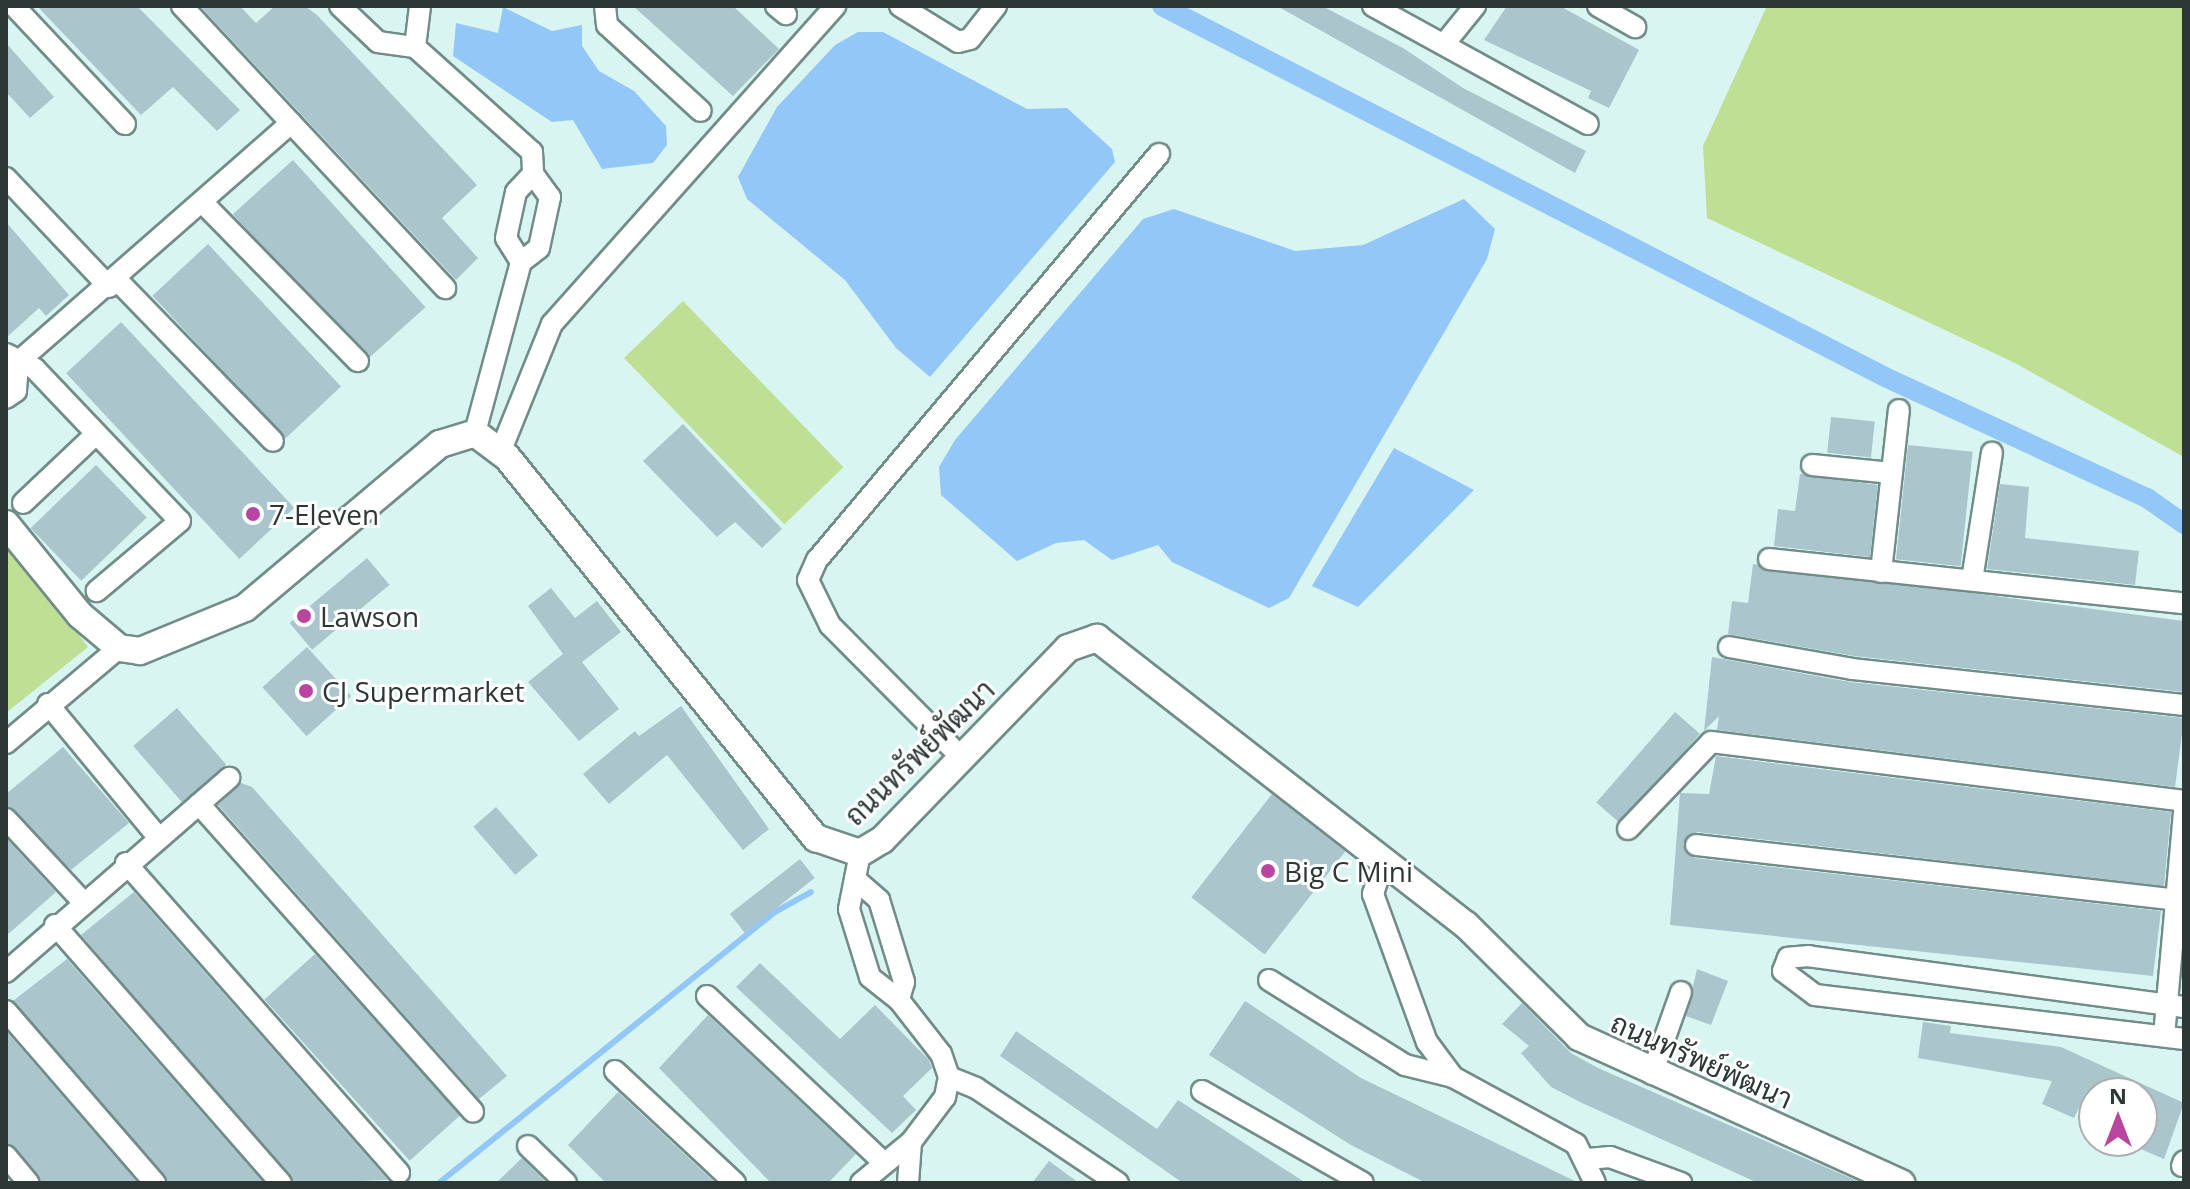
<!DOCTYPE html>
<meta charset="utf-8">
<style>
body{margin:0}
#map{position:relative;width:2190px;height:1189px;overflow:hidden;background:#d9f5f2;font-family:"Open Sans",Sarabun,sans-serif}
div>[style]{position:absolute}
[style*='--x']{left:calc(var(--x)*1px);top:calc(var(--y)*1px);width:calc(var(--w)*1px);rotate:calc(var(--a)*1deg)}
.green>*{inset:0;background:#bfdf94;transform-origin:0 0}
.water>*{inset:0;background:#92c7f8}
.stream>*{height:6px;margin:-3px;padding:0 3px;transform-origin:3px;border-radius:3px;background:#92c7f8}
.canal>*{height:20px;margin:-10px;padding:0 10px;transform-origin:10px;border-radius:10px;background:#92c7f8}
.building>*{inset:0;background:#abc5cd;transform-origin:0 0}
.roads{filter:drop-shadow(2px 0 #728c88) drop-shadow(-2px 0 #728c88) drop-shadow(0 2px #728c88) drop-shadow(0 -2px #728c88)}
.minor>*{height:20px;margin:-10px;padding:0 10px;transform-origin:10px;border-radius:10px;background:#fff}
.tertiary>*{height:26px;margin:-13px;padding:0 13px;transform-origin:13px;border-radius:13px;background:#fff}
.dots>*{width:22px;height:22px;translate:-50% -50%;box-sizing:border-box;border:4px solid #fff;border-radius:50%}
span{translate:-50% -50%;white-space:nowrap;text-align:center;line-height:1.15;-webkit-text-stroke:6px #fff;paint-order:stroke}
.poi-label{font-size:28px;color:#2c3736}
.left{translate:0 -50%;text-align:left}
.street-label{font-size:28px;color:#2c3736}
.frame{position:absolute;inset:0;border:8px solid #2c3736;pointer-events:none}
.north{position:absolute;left:2078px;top:1077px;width:80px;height:80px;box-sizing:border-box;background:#fff;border:2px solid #abafaf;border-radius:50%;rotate:0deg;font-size:22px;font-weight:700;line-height:32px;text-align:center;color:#2c3736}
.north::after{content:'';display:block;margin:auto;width:28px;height:36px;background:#b846a1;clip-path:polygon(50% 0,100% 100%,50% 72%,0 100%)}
</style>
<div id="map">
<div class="green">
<i style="clip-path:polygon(1767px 6px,2184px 6px,2184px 457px,2015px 363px,1707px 218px,1703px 146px)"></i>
<i style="left:683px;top:301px;width:231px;height:82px;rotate:46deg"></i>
<i style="clip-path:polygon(6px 536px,88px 647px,6px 713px)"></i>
</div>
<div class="water">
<i style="clip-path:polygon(503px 7px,552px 31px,582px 25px,582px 46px,599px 71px,634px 91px,666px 126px,667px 145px,653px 163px,602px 169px,573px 120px,552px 122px,453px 56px,456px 23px,498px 33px)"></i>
<i style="clip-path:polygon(858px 32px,883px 32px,1027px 109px,1067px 108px,1112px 149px,1115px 162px,930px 377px,896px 348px,845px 280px,747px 199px,738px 177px,777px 107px,835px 45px)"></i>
<i style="clip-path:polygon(1464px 199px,1495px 229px,1487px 259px,1289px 598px,1269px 608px,1172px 562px,1158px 545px,1112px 560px,1084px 540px,1056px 543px,1017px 561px,941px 495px,939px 467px,955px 440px,1143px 219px,1174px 209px,1295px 251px,1363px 245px)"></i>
<i style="clip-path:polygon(1394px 448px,1474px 490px,1358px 607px,1312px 586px)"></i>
</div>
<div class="stream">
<i style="--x:439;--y:1183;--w:432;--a:-38.9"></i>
<i style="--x:775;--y:912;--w:41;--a:-29.1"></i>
</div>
<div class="canal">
<i style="--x:1162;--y:6;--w:813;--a:27.16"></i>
<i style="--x:1885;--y:377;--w:289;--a:24.8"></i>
<i style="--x:2147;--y:498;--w:45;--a:35.1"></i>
</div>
<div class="building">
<i style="clip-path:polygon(37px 6px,137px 6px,240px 110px,217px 131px,173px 87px,141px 115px)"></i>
<i style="clip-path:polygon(200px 6px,240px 6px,256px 23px,275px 6px,305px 6px,317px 15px,477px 185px,442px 218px,478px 258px,456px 280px)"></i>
<i style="clip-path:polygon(633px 6px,733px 6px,779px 49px,733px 96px)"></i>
<i style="clip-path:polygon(1277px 6px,1322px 6px,1403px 48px,1463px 88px,1586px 151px,1575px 173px)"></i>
<i style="clip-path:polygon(1507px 6px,1560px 6px,1639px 50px,1609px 108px,1588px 98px,1591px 91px,1484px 40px)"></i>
<i style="clip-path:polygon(6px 43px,54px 97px,30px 118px,6px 92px)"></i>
<i style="left:293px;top:160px;width:198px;height:81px;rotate:48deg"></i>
<i style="clip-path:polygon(6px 222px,69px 295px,46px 316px,39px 308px,6px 338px)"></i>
<i style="left:208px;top:244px;width:195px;height:76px;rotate:47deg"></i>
<i style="left:121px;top:322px;width:254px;height:75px;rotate:47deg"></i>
<i style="left:1831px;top:417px;width:44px;height:36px;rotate:6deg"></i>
<i style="clip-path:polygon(683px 424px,782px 529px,762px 548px,735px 522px,717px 537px,643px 461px)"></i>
<i style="left:1908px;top:445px;width:65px;height:115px;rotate:6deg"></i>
<i style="left:96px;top:465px;width:73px;height:91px;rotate:46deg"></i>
<i style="clip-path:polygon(1800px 474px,1878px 485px,1870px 557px,1774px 546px,1778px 509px,1795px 511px)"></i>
<i style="clip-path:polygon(2000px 484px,2029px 487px,2025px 538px,2139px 551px,2135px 585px,1987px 569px)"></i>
<i style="left:367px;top:558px;width:35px;height:101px;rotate:50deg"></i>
<i style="clip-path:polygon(1753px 564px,2184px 621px,2184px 692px,1854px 656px,1728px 634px,1732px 601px,1748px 603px)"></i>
<i style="clip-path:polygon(551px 588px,575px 618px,597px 601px,621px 632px,582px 662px,619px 709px,579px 741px,528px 682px,563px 654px,528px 606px)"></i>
<i style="left:307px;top:647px;width:66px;height:60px;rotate:48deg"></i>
<i style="clip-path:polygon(1712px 657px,1850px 682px,2184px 718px,2175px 787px,1717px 730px,1719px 716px,1704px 731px)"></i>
<i style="clip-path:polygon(681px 706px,769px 829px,743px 850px,667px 755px,609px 804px,583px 774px,635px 731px,639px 736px)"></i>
<i style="left:177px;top:708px;width:75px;height:58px;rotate:49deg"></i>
<i style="left:1675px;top:712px;width:33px;height:120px;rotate:41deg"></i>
<i style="clip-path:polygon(63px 747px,129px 823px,71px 870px,6px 806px,6px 794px)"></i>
<i style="clip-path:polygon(1716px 756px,2171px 812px,2164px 886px,1697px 832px,1683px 844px,1695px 858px,2161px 911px,2153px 976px,1670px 925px,1680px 793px,1709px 794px)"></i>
<i style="clip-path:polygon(241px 783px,252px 787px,507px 1076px,479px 1099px,218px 805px)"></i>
<i style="left:1272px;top:794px;width:93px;height:131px;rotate:38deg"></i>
<i style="left:496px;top:807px;width:64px;height:30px;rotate:49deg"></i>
<i style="clip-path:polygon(6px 838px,56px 892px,6px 936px)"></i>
<i style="left:800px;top:859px;width:24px;height:89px;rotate:52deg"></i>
<i style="clip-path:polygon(134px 892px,388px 1180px,294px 1183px,81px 935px)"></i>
<i style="left:315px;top:954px;width:217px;height:68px;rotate:48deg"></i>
<i style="clip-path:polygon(67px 959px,264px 1183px,168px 1183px,13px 1001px)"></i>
<i style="clip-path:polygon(760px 963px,840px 1039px,875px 1005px,929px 1060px,932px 1068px,903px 1096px,916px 1110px,892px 1133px,736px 987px)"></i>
<i style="clip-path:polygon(1697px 969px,1728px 981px,1711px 1025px,1686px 1016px)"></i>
<i style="clip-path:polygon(1245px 1001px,1361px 1078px,1579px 1183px,1426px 1183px,1351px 1145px,1209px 1055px)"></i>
<i style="clip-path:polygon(1522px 1003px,1571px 1053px,1598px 1068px,1862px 1183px,1758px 1183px,1582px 1103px,1551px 1087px,1521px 1053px,1529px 1046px,1502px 1024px)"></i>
<i style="clip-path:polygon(708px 1015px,856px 1154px,828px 1183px,771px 1183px,659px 1068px)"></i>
<i style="clip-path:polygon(1923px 1022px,1951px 1026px,1950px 1033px,2061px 1047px,2184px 1103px,2164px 1159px,2122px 1141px,2142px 1141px,2142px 1093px,2086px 1093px,2074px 1118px,2042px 1104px,2052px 1081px,1918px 1058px)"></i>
<i style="clip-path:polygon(6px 1031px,138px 1183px,42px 1183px,6px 1143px)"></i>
<i style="clip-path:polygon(1016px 1031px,1157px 1129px,1178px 1100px,1306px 1183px,1183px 1183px,1000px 1056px)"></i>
<i style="clip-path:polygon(618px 1092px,711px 1179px,716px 1183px,606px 1183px,568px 1145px)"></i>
<i style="clip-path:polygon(522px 1158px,547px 1183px,496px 1183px)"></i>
<i style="clip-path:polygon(1049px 1161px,1079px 1183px,1032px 1183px)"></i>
</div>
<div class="roads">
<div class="minor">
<i style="--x:14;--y:6;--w:162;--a:46.8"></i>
<i style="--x:182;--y:6;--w:386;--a:47"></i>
<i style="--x:340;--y:6;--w:52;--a:43.5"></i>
<i style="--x:378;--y:42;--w:37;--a:8"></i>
<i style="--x:415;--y:47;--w:41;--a:-83"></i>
<i style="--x:605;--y:6;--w:19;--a:84"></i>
<i style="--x:607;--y:25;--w:127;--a:42.5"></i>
<i style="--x:776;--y:6;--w:13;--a:39"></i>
<i style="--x:900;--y:6;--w:68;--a:31.8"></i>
<i style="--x:958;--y:42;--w:12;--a:-14"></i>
<i style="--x:970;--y:39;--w:42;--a:-51.8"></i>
<i style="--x:1373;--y:6;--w:245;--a:28.8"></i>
<i style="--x:1598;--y:6;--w:43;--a:29.6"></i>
<i style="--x:1445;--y:43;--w:48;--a:-51"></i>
<i style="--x:415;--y:47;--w:157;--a:41.9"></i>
<i style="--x:532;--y:152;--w:22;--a:87"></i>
<i style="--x:533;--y:174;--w:29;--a:54"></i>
<i style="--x:550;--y:197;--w:52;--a:102.2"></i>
<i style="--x:539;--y:248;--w:23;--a:142"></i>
<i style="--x:521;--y:262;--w:177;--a:105.1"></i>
<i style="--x:6;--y:178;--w:150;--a:46.6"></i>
<i style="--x:204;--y:204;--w:220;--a:45.6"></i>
<i style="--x:521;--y:262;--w:28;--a:-122"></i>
<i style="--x:506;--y:238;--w:47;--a:-77.7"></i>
<i style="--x:516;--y:192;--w:25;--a:-47"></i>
<i style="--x:117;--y:280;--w:224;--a:45.9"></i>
<i style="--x:6;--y:354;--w:33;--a:27"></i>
<i style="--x:35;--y:369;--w:210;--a:46.4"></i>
<i style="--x:180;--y:521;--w:109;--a:139.9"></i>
<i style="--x:18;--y:362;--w:363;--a:-41.2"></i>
<i style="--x:6;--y:365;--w:12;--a:-14"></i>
<i style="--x:18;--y:362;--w:29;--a:94"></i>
<i style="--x:16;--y:391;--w:12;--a:145"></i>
<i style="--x:501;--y:450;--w:136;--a:-68"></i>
<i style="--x:552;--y:324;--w:426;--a:-48.3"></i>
<i style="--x:1812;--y:465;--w:80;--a:5.7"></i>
<i style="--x:23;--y:503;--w:100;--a:-43.4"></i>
<i style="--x:1769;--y:559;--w:417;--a:6.1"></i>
<i style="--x:1881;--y:572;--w:163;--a:-83.7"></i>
<i style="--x:1972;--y:580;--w:129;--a:-81.1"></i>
<i style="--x:1729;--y:647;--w:125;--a:10.1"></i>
<i style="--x:1852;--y:669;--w:334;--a:6.2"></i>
<i style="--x:48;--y:704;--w:173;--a:50.4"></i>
<i style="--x:6;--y:743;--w:148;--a:-40.1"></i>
<i style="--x:963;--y:759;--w:189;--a:-134.8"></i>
<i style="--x:830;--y:625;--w:50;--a:-116.1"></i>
<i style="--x:808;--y:580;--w:22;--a:-66"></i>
<i style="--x:817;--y:560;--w:531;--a:-49.89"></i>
<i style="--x:199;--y:804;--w:412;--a:48.3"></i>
<i style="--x:6;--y:819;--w:113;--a:47.1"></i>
<i style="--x:1628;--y:829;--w:120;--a:-46.3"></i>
<i style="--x:1711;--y:742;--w:477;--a:7.1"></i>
<i style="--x:1696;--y:845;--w:491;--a:6.5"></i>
<i style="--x:1384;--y:860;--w:36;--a:108"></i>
<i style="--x:1373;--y:894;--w:158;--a:70"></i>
<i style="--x:1427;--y:1042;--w:44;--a:53.4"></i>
<i style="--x:1453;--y:1077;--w:140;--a:28.6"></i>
<i style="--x:1576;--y:1144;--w:43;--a:64"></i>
<i style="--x:126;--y:863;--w:413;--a:48.6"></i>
<i style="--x:855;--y:879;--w:32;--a:41"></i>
<i style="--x:879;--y:900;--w:86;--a:73"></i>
<i style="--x:904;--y:982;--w:19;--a:106"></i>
<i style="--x:899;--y:1000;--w:37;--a:-142"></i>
<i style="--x:870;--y:977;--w:71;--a:-107.2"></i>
<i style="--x:849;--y:909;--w:57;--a:-78.9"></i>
<i style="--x:55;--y:925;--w:343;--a:48.8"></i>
<i style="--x:6;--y:972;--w:296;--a:-41"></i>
<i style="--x:1269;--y:980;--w:160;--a:32"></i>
<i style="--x:1405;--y:1065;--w:49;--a:14"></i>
<i style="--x:707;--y:996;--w:242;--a:43.3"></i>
<i style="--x:2184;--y:1007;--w:378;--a:-172.3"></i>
<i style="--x:1809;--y:956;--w:21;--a:175"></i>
<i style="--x:1788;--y:958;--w:14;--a:111"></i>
<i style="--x:1783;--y:971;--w:40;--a:37"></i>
<i style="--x:1815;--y:995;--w:372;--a:6.8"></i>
<i style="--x:6;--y:1011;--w:228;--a:49.1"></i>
<i style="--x:2164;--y:1036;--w:226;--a:-84.9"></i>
<i style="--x:615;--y:1071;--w:164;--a:43"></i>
<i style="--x:1652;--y:1074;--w:87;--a:-70.5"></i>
<i style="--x:949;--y:1077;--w:29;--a:22"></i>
<i style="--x:976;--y:1088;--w:171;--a:33.8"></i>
<i style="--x:1202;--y:1091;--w:185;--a:29.7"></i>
<i style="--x:528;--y:1146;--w:53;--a:44.2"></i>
<i style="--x:6;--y:1156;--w:35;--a:50"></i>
<i style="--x:1588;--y:1159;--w:22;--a:-5"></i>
<i style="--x:1610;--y:1157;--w:76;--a:20.1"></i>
<i style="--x:2182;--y:1166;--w:5;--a:-68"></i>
<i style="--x:861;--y:1183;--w:65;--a:-39.4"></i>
<i style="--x:911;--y:1142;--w:56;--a:-52.9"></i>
<i style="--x:945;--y:1097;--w:20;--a:-79"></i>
<i style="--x:949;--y:1077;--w:24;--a:-109"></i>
<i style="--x:941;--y:1054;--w:68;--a:-127.9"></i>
<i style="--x:908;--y:1183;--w:41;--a:-85.8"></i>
</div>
<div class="tertiary">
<i style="--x:6;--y:524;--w:117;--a:50.9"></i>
<i style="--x:80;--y:615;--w:51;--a:40.2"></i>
<i style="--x:119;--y:648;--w:21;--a:8"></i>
<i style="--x:140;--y:651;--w:113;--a:-22.3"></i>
<i style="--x:245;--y:608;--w:255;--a:-40.1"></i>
<i style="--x:440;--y:444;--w:37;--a:-17"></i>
<i style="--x:475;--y:433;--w:40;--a:37"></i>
<i style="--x:507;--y:457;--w:491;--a:51"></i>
<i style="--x:816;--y:838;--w:46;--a:18.8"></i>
<i style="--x:860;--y:853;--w:26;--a:-31"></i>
<i style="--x:882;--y:840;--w:267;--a:-45.9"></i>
<i style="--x:1068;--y:648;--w:31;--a:-19"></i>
<i style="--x:1097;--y:638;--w:467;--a:37.9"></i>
<i style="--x:1466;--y:925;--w:159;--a:44.7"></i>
<i style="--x:1579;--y:1037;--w:354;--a:24.4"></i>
</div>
</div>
<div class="dots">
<i style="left:253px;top:514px;background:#b846a1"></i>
<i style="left:304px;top:616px;background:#b846a1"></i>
<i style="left:306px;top:691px;background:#b846a1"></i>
<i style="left:1268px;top:871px;background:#b846a1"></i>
</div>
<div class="poi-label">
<span class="left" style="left:269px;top:514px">7-Eleven</span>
<span class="left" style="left:320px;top:616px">Lawson</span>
<span class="left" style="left:322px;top:691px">CJ Supermarket</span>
<span class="left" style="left:1284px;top:871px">Big C Mini</span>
</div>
<div class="street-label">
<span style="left:919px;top:752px;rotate:-44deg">ถนนทรัพย์พัฒนา</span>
<span style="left:1702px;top:1060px;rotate:24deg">ถนนทรัพย์พัฒนา</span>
</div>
<div class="frame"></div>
<div class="north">N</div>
</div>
